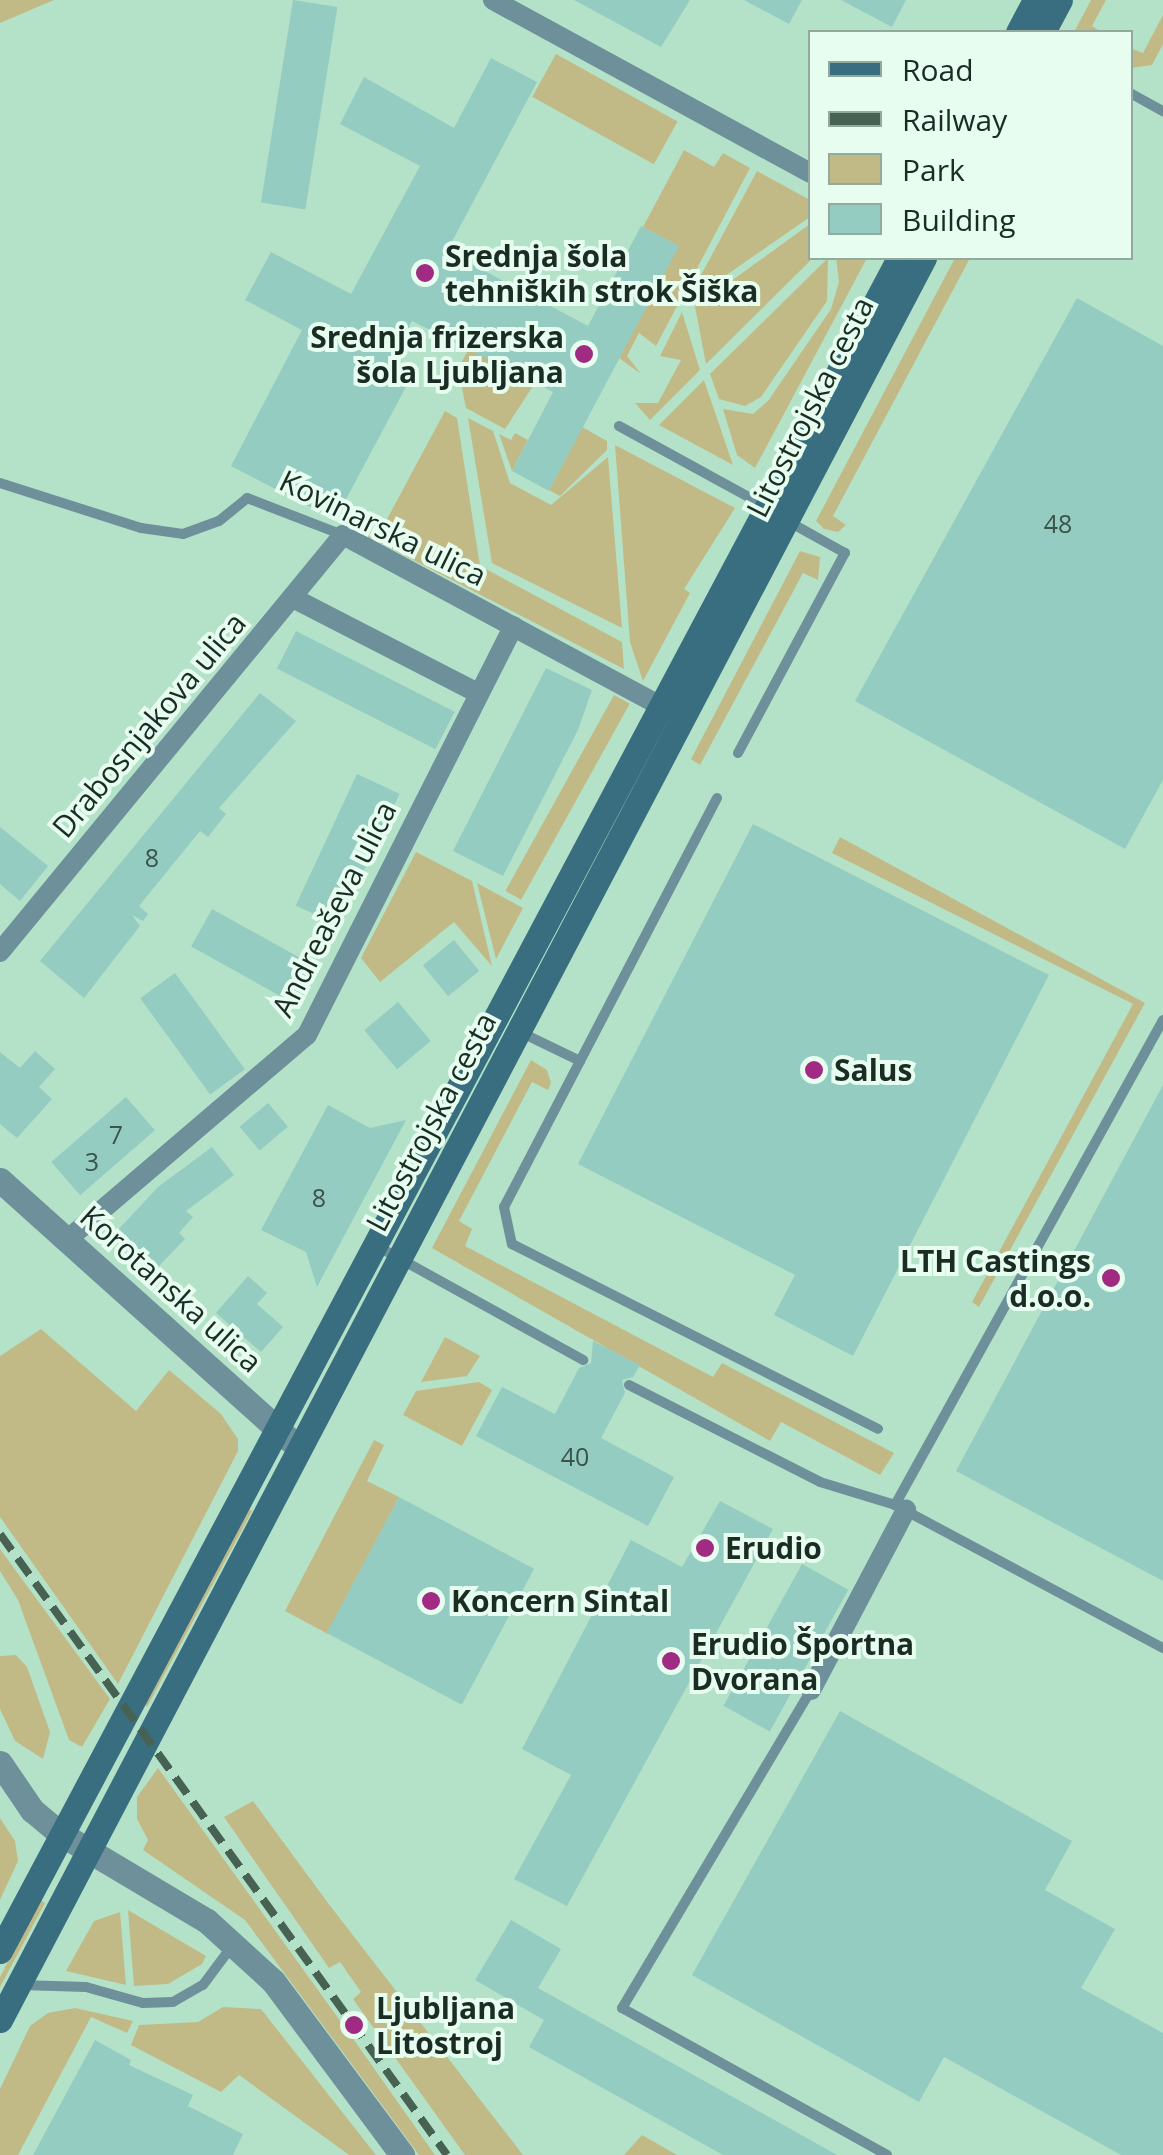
<!DOCTYPE html>
<meta charset="utf-8">
<style>
body{margin:0}
#map{position:relative;width:1163px;height:2155px;overflow:hidden;background:#b4e2c8;font-family:"Open Sans",sans-serif}
div>[style]{position:absolute}
[style*='--x']{left:calc(var(--x)*1px);top:calc(var(--y)*1px);width:calc(var(--w)*1px);rotate:calc(var(--a)*1deg)}
.green>*{inset:0;background:#c2ba86;transform-origin:0 0}
.building>*{inset:0;background:#95ccc1;transform-origin:0 0}
.service>*{height:10px;margin:-5px;padding:0 5px;transform-origin:5px;border-radius:5px;background:#6e909b}
.minor>*{height:20px;margin:-10px;padding:0 10px;transform-origin:10px;border-radius:10px;background:#6e909b}
.tertiary>*{height:25px;margin:-12.5px;padding:0 12.5px;transform-origin:12.5px;border-radius:12.5px;background:#6e909b}
.secondary>*{height:25px;margin:-12.5px;padding:0 12.5px;transform-origin:12.5px;border-radius:12.5px;background:#386e7f}
.rail>*{height:8px;margin-top:-4px;transform-origin:0;background:repeating-linear-gradient(90deg,#476153 0 20px,transparent 0 30px)}
.dots>*{width:28px;height:28px;translate:-50% -50%;box-sizing:border-box;border:5px solid #e6fdef;border-radius:50%}
span{translate:-50% -50%;white-space:nowrap;text-align:center;line-height:1.15;-webkit-text-stroke:8px #e6fdef;paint-order:stroke}
.number-label{font-size:25px;color:#39544a}
.number-label span{-webkit-text-stroke-width:0}
.poi-label{font-size:30px;color:#1a2c23;font-weight:700}
.left{translate:0 -50%;text-align:left}
.right{translate:-100% -50%;text-align:right}
.street-label{font-size:30px;color:#1a2c23}
.legend{position:absolute;left:808px;top:30px;width:325px;height:230px;box-sizing:border-box;background:#e6fdef;border:2px solid #94a99d;margin:0;padding:12px 18px;list-style:none;font-size:30px;color:#1a2c23}
.legend li{display:flex;align-items:center;gap:20px;height:50px}
.legend b{width:50px;border:2px solid #94a99d}
</style>
<div id="map">
<div class="green">
<i style="clip-path:polygon(0 0,54px 0,0 23px)"></i>
<i style="clip-path:polygon(1091px 0,1106px 0,1092px 26px,1102px 32px,1074px 32px)"></i>
<i style="clip-path:polygon(1163px 15px,1163px 44px,1152px 65px,1131px 68px,1133px 49px,1143px 53px)"></i>
<i style="left:556px;top:54px;width:139px;height:49px;rotate:29deg"></i>
<i style="clip-path:polygon(684px 150px,714px 167px,723px 153px,750px 168px,656px 346px,639px 333px,627px 356px,641px 374px,619px 358px,678px 246px,643px 227px)"></i>
<i style="clip-path:polygon(757px 171px,810px 200px,810px 217px,686px 303px)"></i>
<i style="clip-path:polygon(810px 224px,813px 258px,706px 364px,695px 307px)"></i>
<i style="clip-path:polygon(828px 258px,827px 301px,761px 397px,745px 406px,719px 399px,710px 374px)"></i>
<i style="clip-path:polygon(836px 258px,867px 258px,755px 468px,737px 455px,723px 409px,753px 414px,768px 401px,831px 309px,839px 282px)"></i>
<i style="clip-path:polygon(955px 258px,970px 258px,833px 516px,846px 525px,838px 532px,824px 529px,816px 521px)"></i>
<i style="clip-path:polygon(682px 312px,700px 370px,650px 420px,635px 403px,658px 403px,681px 360px,660px 356px)"></i>
<i style="clip-path:polygon(469px 349px,535px 383px,505px 429px,466px 408px,458px 368px)"></i>
<i style="clip-path:polygon(704px 380px,733px 465px,659px 425px)"></i>
<i style="clip-path:polygon(445px 411px,457px 418px,480px 566px,622px 642px,624px 669px,361px 533px,365px 527px,379px 534px)"></i>
<i style="clip-path:polygon(468px 418px,493px 431px,510px 483px,551px 505px,608px 457px,622px 628px,492px 563px)"></i>
<i style="clip-path:polygon(582px 427px,607px 441px,607px 450px,560px 496px,549px 490px)"></i>
<i style="clip-path:polygon(515px 433px,528px 440px,512px 471px,499px 434px,511px 440px)"></i>
<i style="clip-path:polygon(615px 445px,735px 508px,684px 589px,690px 593px,643px 681px,630px 642px)"></i>
<i style="clip-path:polygon(800px 551px,820px 557px,818px 580px,803px 573px,700px 765px,691px 759px)"></i>
<i style="left:614px;top:695px;width:18px;height:224px;rotate:29deg"></i>
<i style="clip-path:polygon(840px 837px,1145px 1003px,979px 1307px,972px 1302px,1133px 1004px,832px 853px)"></i>
<i style="clip-path:polygon(416px 852px,472px 881px,492px 966px,454px 922px,380px 982px,361px 958px)"></i>
<i style="clip-path:polygon(477px 883px,523px 908px,496px 959px)"></i>
<i style="clip-path:polygon(531px 1060px,547px 1070px,551px 1083px,548px 1090px,532px 1082px,459px 1221px,472px 1229px,465px 1246px,713px 1377px,722px 1363px,894px 1453px,880px 1475px,781px 1422px,770px 1441px,432px 1248px)"></i>
<i style="clip-path:polygon(41px 1329px,136px 1411px,169px 1370px,221px 1414px,238px 1439px,238px 1451px,118px 1684px,0 1517px,0 1356px)"></i>
<i style="clip-path:polygon(445px 1337px,480px 1356px,467px 1376px,421px 1382px)"></i>
<i style="clip-path:polygon(479px 1382px,492px 1390px,462px 1446px,403px 1415px,416px 1391px)"></i>
<i style="clip-path:polygon(374px 1440px,384px 1445px,367px 1481px,399px 1497px,328px 1634px,285px 1611px)"></i>
<i style="clip-path:polygon(247px 1508px,252px 1511px,147px 1707px,145px 1703px)"></i>
<i style="clip-path:polygon(0 1549px,110px 1699px,82px 1747px,69px 1740px,18px 1600px,0 1571px)"></i>
<i style="clip-path:polygon(16px 1655px,27px 1667px,50px 1732px,43px 1759px,15px 1741px,0 1709px,0 1656px)"></i>
<i style="clip-path:polygon(158px 1768px,354px 2040px,435px 2155px,419px 2155px,245px 1920px,143px 1850px,148px 1840px,137px 1819px,137px 1797px)"></i>
<i style="clip-path:polygon(253px 1801px,328px 1903px,523px 2155px,465px 2155px,353px 1999px,361px 1992px,340px 1962px,329px 1968px,224px 1817px)"></i>
<i style="clip-path:polygon(0 1818px,15px 1841px,18px 1861px,0 1900px)"></i>
<i style="clip-path:polygon(40px 1900px,45px 1903px,0 1987px,0 1977px)"></i>
<i style="clip-path:polygon(128px 1910px,206px 1956px,202px 1964px,168px 1984px,134px 1986px)"></i>
<i style="clip-path:polygon(120px 1912px,126px 1985px,66px 1971px,94px 1921px)"></i>
<i style="clip-path:polygon(223px 2007px,261px 2009px,376px 2155px,349px 2155px,239px 2075px,221px 2092px,131px 2045px,139px 2025px,198px 2022px)"></i>
<i style="clip-path:polygon(75px 2008px,133px 2021px,127px 2033px,91px 2017px,18px 2155px,0 2155px,0 2089px,30px 2026px,48px 2013px)"></i>
<i style="clip-path:polygon(642px 2135px,677px 2155px,624px 2155px)"></i>
</div>
<div class="building">
<i style="left:293px;top:0;width:45px;height:205px;rotate:9deg"></i>
<i style="clip-path:polygon(574px 0,690px 0,661px 47px)"></i>
<i style="clip-path:polygon(744px 0,802px 0,789px 24px)"></i>
<i style="clip-path:polygon(841px 0,906px 0,892px 27px)"></i>
<i style="clip-path:polygon(491px 58px,537px 82px,447px 251px,588px 326px,641px 226px,679px 246px,549px 491px,512px 471px,553px 392px,412px 321px,386px 371px,408px 383px,335px 520px,231px 466px,302px 330px,245px 300px,271px 252px,351px 294px,420px 166px,340px 124px,364px 77px,454px 128px)"></i>
<i style="clip-path:polygon(1077px 298px,1163px 346px,1163px 780px,1125px 849px,855px 701px)"></i>
<i style="left:296px;top:631px;width:178px;height:42px;rotate:27deg"></i>
<i style="clip-path:polygon(546px 668px,592px 690px,578px 730px,503px 876px,453px 851px)"></i>
<i style="clip-path:polygon(260px 693px,296px 721px,219px 808px,226px 814px,208px 837px,200px 831px,139px 906px,148px 914px,143px 921px,132px 915px,140px 926px,84px 998px,40px 961px)"></i>
<i style="left:357px;top:774px;width:47px;height:145px;rotate:25deg"></i>
<i style="clip-path:polygon(753px 824px,1049px 975px,853px 1356px,774px 1315px,795px 1275px,578px 1164px)"></i>
<i style="clip-path:polygon(0 827px,48px 866px,20px 901px,0 884px)"></i>
<i style="left:212px;top:909px;width:123px;height:43px;rotate:29deg"></i>
<i style="left:454px;top:940px;width:40px;height:40px;rotate:51deg"></i>
<i style="left:175px;top:973px;width:119px;height:43px;rotate:54deg"></i>
<i style="left:398px;top:1002px;width:51px;height:44px;rotate:50deg"></i>
<i style="clip-path:polygon(35px 1051px,55px 1069px,39px 1087px,52px 1099px,17px 1138px,0 1124px,0 1052px,20px 1068px)"></i>
<i style="clip-path:polygon(1163px 1085px,1163px 1581px,956px 1471px)"></i>
<i style="left:126px;top:1097px;width:44px;height:99px;rotate:49deg"></i>
<i style="left:268px;top:1103px;width:31px;height:37px;rotate:50deg"></i>
<i style="clip-path:polygon(328px 1105px,370px 1128px,406px 1120px,317px 1287px,306px 1252px,261px 1230px)"></i>
<i style="clip-path:polygon(212px 1147px,234px 1175px,186px 1211px,193px 1217px,179px 1233px,185px 1239px,157px 1268px,117px 1231px,158px 1187px)"></i>
<i style="clip-path:polygon(248px 1276px,267px 1293px,257px 1304px,283px 1327px,261px 1352px,216px 1313px)"></i>
<i style="clip-path:polygon(593px 1341px,640px 1365px,633px 1377px,622px 1380px,625px 1393px,601px 1438px,674px 1477px,648px 1526px,476px 1436px,502px 1387px,555px 1414px,579px 1368px,591px 1363px)"></i>
<i style="left:399px;top:1497px;width:153px;height:154px;rotate:28deg"></i>
<i style="clip-path:polygon(720px 1501px,773px 1529px,567px 1906px,514px 1879px,571px 1775px,522px 1749px,631px 1540px,682px 1567px)"></i>
<i style="left:802px;top:1564px;width:53px;height:162px;rotate:29deg"></i>
<i style="clip-path:polygon(840px 1711px,1072px 1841px,1045px 1890px,1115px 1929px,1081px 1988px,1163px 2033px,1163px 2155px,1121px 2155px,944px 2057px,919px 2102px,692px 1975px)"></i>
<i style="clip-path:polygon(511px 1920px,561px 1949px,538px 1988px,837px 2155px,723px 2155px,529px 2047px,544px 2020px,475px 1980px)"></i>
<i style="clip-path:polygon(95px 2040px,131px 2060px,129px 2065px,193px 2095px,188px 2106px,243px 2134px,233px 2155px,33px 2155px)"></i>
</div>
<div class="service">
<i style="--x:1130;--y:93;--w:38;--a:29"></i>
<i style="--x:619;--y:426;--w:169;--a:28.7"></i>
<i style="--x:0;--y:483;--w:148;--a:17.7"></i>
<i style="--x:141;--y:528;--w:42;--a:8.1"></i>
<i style="--x:183;--y:534;--w:38;--a:-20"></i>
<i style="--x:219;--y:521;--w:36;--a:-39"></i>
<i style="--x:247;--y:498;--w:103;--a:21.1"></i>
<i style="--x:738;--y:753;--w:227;--a:-61.9"></i>
<i style="--x:845;--y:553;--w:64;--a:-151"></i>
<i style="--x:717;--y:798;--w:461;--a:117.5"></i>
<i style="--x:504;--y:1207;--w:38;--a:78"></i>
<i style="--x:512;--y:1244;--w:410;--a:26.8"></i>
<i style="--x:518;--y:1031;--w:69;--a:25.8"></i>
<i style="--x:375;--y:1245;--w:238;--a:28.9"></i>
<i style="--x:629;--y:1385;--w:214;--a:26.9"></i>
<i style="--x:820;--y:1482;--w:78;--a:17"></i>
<i style="--x:895;--y:1505;--w:304;--a:28.1"></i>
<i style="--x:895;--y:1505;--w:554;--a:-61.08"></i>
<i style="--x:811;--y:1690;--w:370;--a:120.7"></i>
<i style="--x:622;--y:2008;--w:303;--a:29"></i>
<i style="--x:21;--y:1985;--w:65;--a:1.8"></i>
<i style="--x:86;--y:1987;--w:59;--a:15.7"></i>
<i style="--x:143;--y:2003;--w:30;--a:-2"></i>
<i style="--x:173;--y:2002;--w:34;--a:-30"></i>
<i style="--x:203;--y:1985;--w:49;--a:-53.4"></i>
</div>
<div class="minor">
<i style="--x:493;--y:0;--w:361;--a:28.6"></i>
<i style="--x:293;--y:598;--w:208;--a:27.2"></i>
<i style="--x:0;--y:952;--w:540;--a:-50.56"></i>
<i style="--x:343;--y:535;--w:374;--a:28.3"></i>
<i style="--x:68;--y:1239;--w:314;--a:-40.5"></i>
<i style="--x:307;--y:1035;--w:458;--a:-63.2"></i>
<i style="--x:811;--y:1690;--w:204;--a:-62.2"></i>
</div>
<div class="tertiary">
<i style="--x:0;--y:1180;--w:389;--a:41.9"></i>
<i style="--x:0;--y:1763;--w:57;--a:55.8"></i>
<i style="--x:32;--y:1810;--w:38;--a:40"></i>
<i style="--x:61;--y:1834;--w:170;--a:30.8"></i>
<i style="--x:207;--y:1921;--w:89;--a:42.3"></i>
<i style="--x:273;--y:1981;--w:217;--a:53.4"></i>
</div>
<div class="secondary">
<i style="--x:1018;--y:32;--w:36;--a:-62"></i>
<i style="--x:1043;--y:32;--w:36;--a:-62"></i>
<i style="--x:0;--y:1951;--w:1917;--a:-62.03"></i>
<i style="--x:0;--y:2020;--w:1990;--a:-62.33"></i>
</div>
<div class="rail">
<i style="--x:0;--y:1534;--w:765;--a:54.25"></i>
</div>
<div class="dots">
<i style="left:425px;top:273px;background:#a12a82"></i>
<i style="left:584px;top:354px;background:#a12a82"></i>
<i style="left:814px;top:1070px;background:#a12a82"></i>
<i style="left:1111px;top:1278px;background:#a12a82"></i>
<i style="left:705px;top:1548px;background:#a12a82"></i>
<i style="left:431px;top:1601px;background:#a12a82"></i>
<i style="left:671px;top:1661px;background:#a12a82"></i>
<i style="left:354px;top:2025px;background:#a12a82"></i>
</div>
<div class="number-label">
<span style="left:1058px;top:523px">48</span>
<span style="left:152px;top:857px">8</span>
<span style="left:116px;top:1134px">7</span>
<span style="left:92px;top:1161px">3</span>
<span style="left:319px;top:1197px">8</span>
<span style="left:575px;top:1456px">40</span>
</div>
<div class="poi-label">
<span class="left" style="left:445px;top:273px">Srednja šola<br>tehniških strok Šiška</span>
<span class="right" style="left:564px;top:354px">Srednja frizerska<br>šola Ljubljana</span>
<span class="left" style="left:834px;top:1070px">Salus</span>
<span class="right" style="left:1091px;top:1278px">LTH Castings<br>d.o.o.</span>
<span class="left" style="left:725px;top:1548px">Erudio</span>
<span class="left" style="left:451px;top:1601px">Koncern Sintal</span>
<span class="left" style="left:691px;top:1661px">Erudio Športna<br>Dvorana</span>
<span class="left" style="left:376px;top:2025px">Ljubljana<br>Litostroj</span>
</div>
<div class="street-label">
<span style="left:810px;top:407px;rotate:-63deg">Litostrojska cesta</span>
<span style="left:383px;top:528px;rotate:26deg">Kovinarska ulica</span>
<span style="left:149px;top:725px;rotate:-50deg">Drabosnjakova ulica</span>
<span style="left:334px;top:909px;rotate:-63deg">Andreaševa ulica</span>
<span style="left:431px;top:1122px;rotate:-62deg">Litostrojska cesta</span>
<span style="left:171px;top:1289px;rotate:42deg">Korotanska ulica</span>
</div>
<ul class="legend">
<li><b style="height:12px;background:#386e7f"></b>Road</li>
<li><b style="height:12px;background:#476153"></b>Railway</li>
<li><b style="height:28px;background:#c2ba86"></b>Park</li>
<li><b style="height:28px;background:#95ccc1"></b>Building</li>
</ul>
</div>
